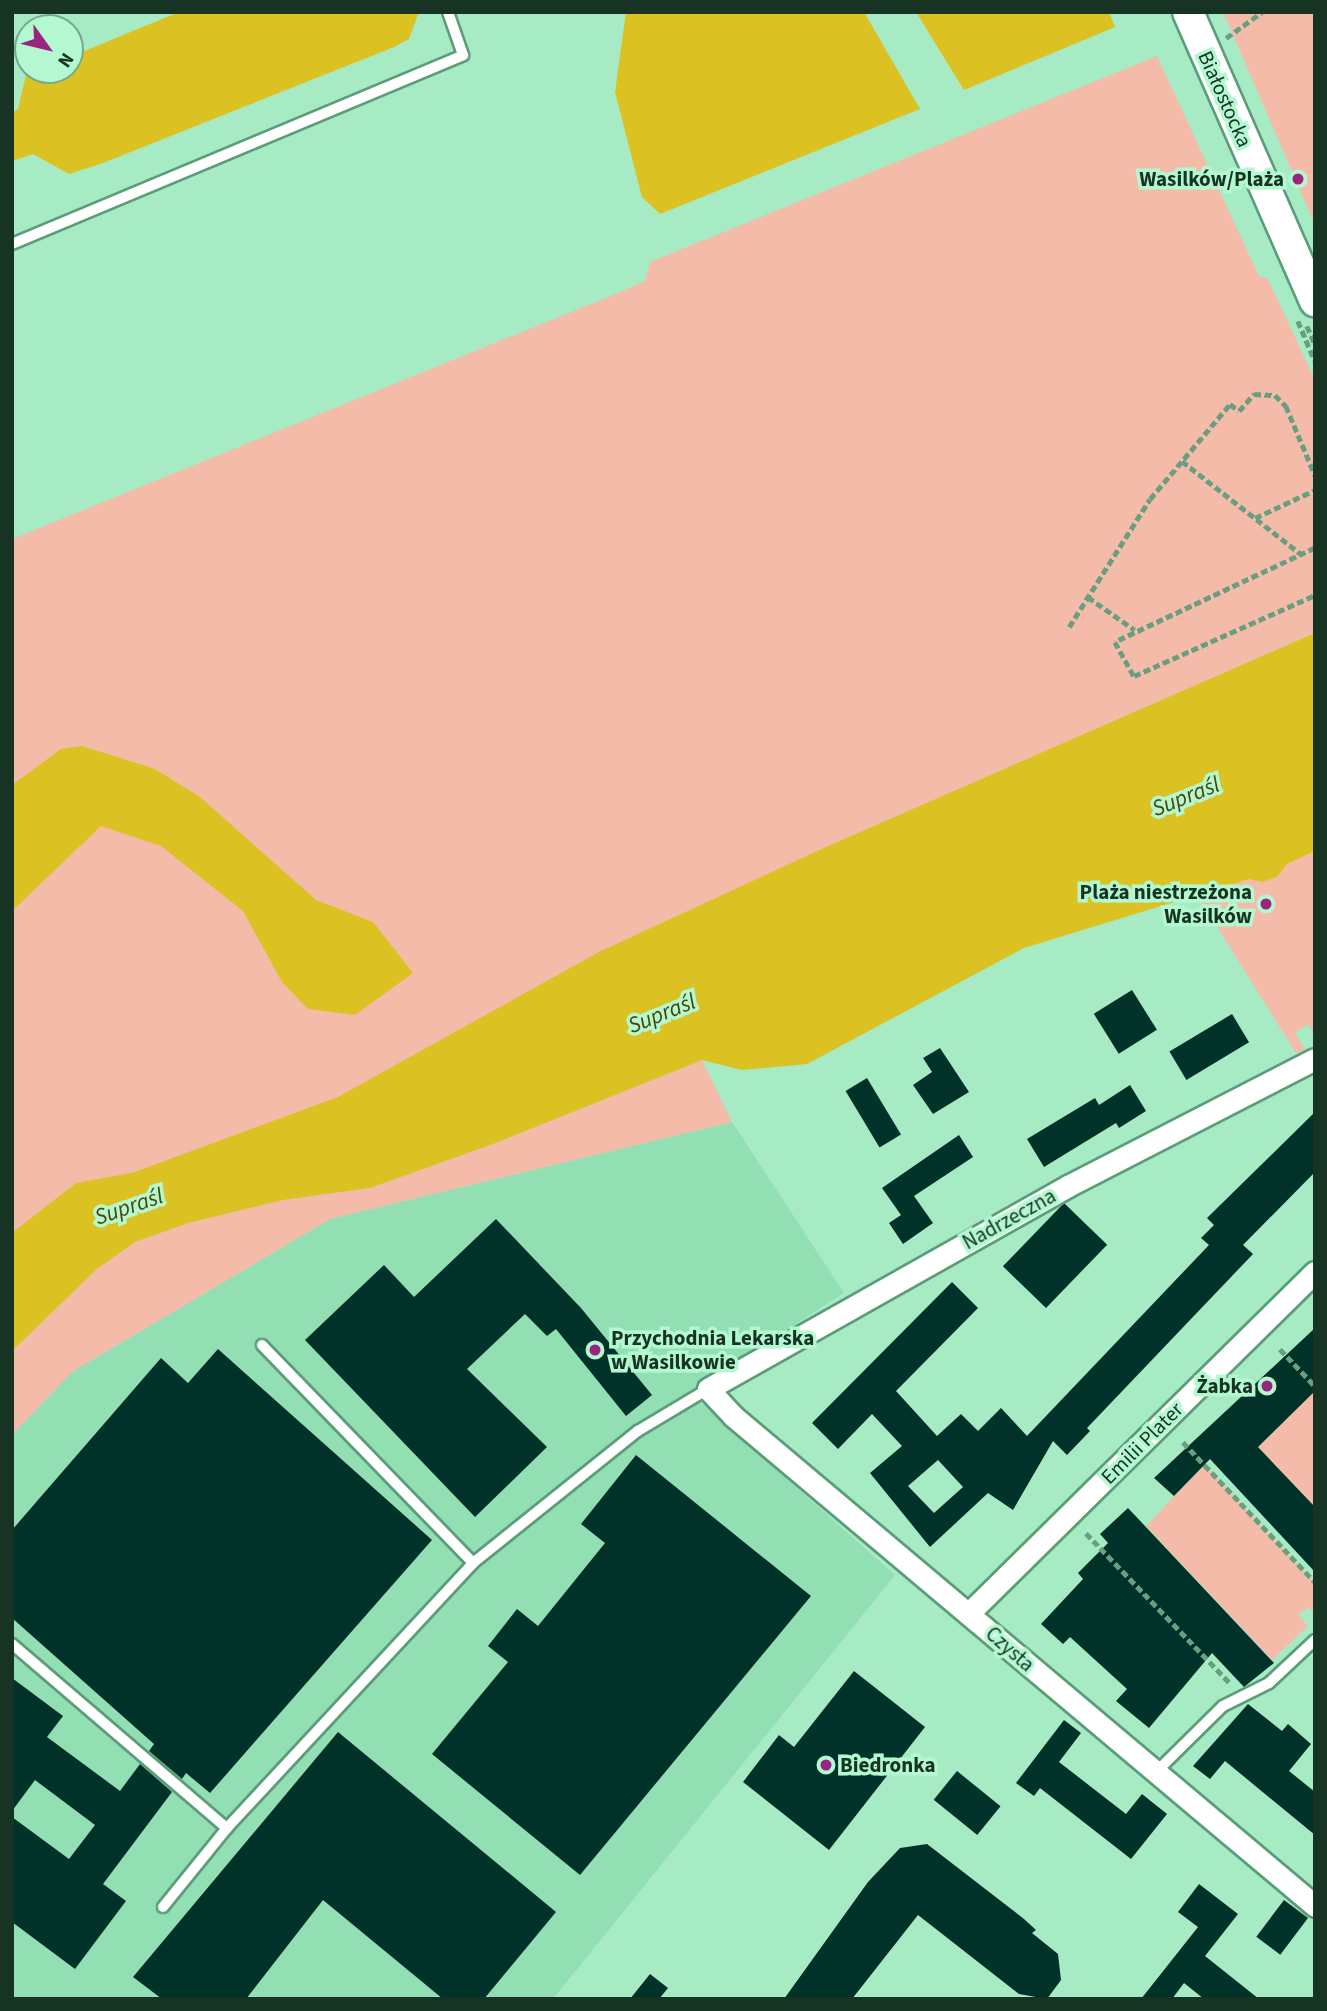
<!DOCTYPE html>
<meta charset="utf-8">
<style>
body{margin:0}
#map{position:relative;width:1327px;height:2011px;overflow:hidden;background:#a6ebc3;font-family:"Source Sans 3",sans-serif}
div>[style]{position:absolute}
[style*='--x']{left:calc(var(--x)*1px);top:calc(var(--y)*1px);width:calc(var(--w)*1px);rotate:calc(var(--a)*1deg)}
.built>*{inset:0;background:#93dfb4}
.green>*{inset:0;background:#f3bba8}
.water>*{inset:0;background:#dbc121}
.building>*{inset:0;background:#00322a;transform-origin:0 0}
.path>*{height:4.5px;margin-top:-2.25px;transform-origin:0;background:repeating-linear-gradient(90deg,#6a9e81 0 7px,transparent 0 10.5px)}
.roads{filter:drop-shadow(2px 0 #5b9d79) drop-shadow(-2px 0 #5b9d79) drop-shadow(0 2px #5b9d79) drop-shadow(0 -2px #5b9d79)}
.lane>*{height:10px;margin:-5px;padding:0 5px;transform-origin:5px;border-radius:5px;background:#fff}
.street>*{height:21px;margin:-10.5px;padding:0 10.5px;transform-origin:10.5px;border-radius:10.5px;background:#fff}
.secondary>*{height:30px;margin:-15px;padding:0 15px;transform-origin:15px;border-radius:15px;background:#fff}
.dots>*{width:19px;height:19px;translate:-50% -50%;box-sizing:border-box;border:4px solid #b3f8d0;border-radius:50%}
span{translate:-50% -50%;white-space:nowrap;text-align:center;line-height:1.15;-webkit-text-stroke:7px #b3f8d0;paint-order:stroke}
.street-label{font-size:21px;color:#173324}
.poi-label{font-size:21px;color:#173324;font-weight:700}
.right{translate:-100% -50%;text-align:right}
.left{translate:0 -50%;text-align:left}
.water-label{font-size:23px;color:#4e4305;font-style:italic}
.frame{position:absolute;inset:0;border:14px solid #173324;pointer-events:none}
.north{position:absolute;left:14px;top:14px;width:70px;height:70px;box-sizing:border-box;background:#b3f8d0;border:2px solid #75a98b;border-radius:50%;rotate:124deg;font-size:19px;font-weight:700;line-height:28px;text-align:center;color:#173324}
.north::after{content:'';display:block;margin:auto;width:24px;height:32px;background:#9a247f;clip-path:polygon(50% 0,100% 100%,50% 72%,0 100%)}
</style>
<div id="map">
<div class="built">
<i style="clip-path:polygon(732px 1122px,844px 1293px,689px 1392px,895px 1575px,553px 1999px,12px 1999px,12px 1435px,72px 1372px,330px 1219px)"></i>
</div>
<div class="green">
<i style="clip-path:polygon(1315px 12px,1315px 225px,1224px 14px)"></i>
<i style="clip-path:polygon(1157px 56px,1259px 276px,1268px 279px,1315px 380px,1315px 633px,838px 842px,816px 878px,12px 1277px,12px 539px,618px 293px,645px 281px,650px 262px)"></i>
<i style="clip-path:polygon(1315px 851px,1315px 1036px,1308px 1024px,1295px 1033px,1305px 1050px,1296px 1053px,1197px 895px,1249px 879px,1262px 882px,1277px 877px,1287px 864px)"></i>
<i style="clip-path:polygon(702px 1060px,732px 1122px,330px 1219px,72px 1372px,12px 1435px,12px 1351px,97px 1269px,135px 1242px,188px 1223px,283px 1200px,370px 1188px,493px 1144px)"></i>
<i style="clip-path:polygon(1315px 1387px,1315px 1507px,1227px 1414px)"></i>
<i style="clip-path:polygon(1188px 1447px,1315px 1582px,1315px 1614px,1308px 1607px,1298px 1615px,1308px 1626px,1272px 1660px,1146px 1526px,1192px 1477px,1174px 1458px)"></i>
</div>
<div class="water">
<i style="clip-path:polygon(179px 12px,419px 12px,409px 39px,394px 47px,103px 163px,69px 174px,33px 154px,12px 161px,12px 113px,18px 109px,26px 75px,70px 70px,70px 57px)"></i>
<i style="clip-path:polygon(626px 12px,864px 12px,920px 109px,660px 214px,642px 197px,615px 92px)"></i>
<i style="clip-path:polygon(916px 12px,1109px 12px,1115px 27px,964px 90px)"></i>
<i style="clip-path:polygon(1315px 633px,1315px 851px,1287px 864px,1277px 877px,1262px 882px,1249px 879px,1024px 948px,807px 1064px,742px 1070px,702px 1060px,493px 1144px,370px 1188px,283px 1200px,188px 1223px,135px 1242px,97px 1269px,12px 1351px,12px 1233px,76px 1183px,132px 1173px,338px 1097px,599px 952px,826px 847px)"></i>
<i style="clip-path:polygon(82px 746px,155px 769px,200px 797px,316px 900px,373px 922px,413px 973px,355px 1015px,308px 1009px,282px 982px,243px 911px,161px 846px,101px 826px,12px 911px,12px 785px,61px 749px)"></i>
</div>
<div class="building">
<i style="left:1132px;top:990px;width:47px;height:45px;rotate:58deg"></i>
<i style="left:1232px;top:1014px;width:33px;height:73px;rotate:59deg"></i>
<i style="clip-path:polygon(940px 1048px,969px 1092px,933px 1114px,913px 1085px,932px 1072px,923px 1058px)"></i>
<i style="left:867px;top:1078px;width:66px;height:25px;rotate:59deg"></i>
<i style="clip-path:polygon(1130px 1085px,1146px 1111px,1119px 1128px,1116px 1123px,1044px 1167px,1027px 1139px,1095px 1098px,1099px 1105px)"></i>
<i style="clip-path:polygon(evenodd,1315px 1112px,1315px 1172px,1243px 1245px,1253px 1254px,1087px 1428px,1090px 1431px,1067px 1455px,1053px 1441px,1013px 1510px,988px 1493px,930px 1547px,870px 1473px,902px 1446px,872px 1414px,838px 1449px,812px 1423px,952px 1282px,978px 1308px,896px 1391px,937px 1436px,961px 1414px,978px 1431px,1001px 1408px,1027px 1436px,1209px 1245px,1201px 1238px,1214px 1225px,1207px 1218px,1315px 1112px,938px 1460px,963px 1487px,934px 1513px,908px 1486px,938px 1460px)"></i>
<i style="clip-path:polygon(959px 1135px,973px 1157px,914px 1196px,933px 1223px,903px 1244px,889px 1223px,901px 1215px,882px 1188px)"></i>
<i style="left:1064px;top:1203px;width:60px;height:88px;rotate:44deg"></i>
<i style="clip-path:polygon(496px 1219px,581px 1308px,652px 1395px,626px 1416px,556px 1329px,547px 1336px,525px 1314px,467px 1369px,547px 1447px,475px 1517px,305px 1340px,384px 1265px,414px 1297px)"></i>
<i style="clip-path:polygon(1315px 1328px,1315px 1391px,1258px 1447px,1315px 1507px,1315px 1572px,1210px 1459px,1174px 1496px,1154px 1478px)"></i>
<i style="clip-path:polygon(218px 1349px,432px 1540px,210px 1793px,186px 1773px,182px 1779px,149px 1751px,154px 1744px,12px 1618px,12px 1530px,161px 1358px,188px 1383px)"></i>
<i style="clip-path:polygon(636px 1455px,811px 1596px,580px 1875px,432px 1754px,508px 1662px,488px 1646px,517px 1609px,538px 1626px,605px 1543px,581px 1524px)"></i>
<i style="clip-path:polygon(1128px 1508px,1274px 1663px,1244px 1687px,1212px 1653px,1149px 1728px,1116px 1701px,1127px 1689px,1070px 1637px,1063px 1644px,1041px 1624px,1083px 1579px,1078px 1573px,1108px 1543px,1100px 1534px)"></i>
<i style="clip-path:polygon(854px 1671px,925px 1727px,829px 1850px,743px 1782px,779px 1735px,794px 1747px)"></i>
<i style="clip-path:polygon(12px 1678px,63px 1716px,47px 1737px,120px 1791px,140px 1764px,172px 1792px,103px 1884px,126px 1901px,75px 1969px,12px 1922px,12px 1817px,69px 1859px,95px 1825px,35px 1780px,12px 1811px)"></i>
<i style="clip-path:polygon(1248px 1704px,1282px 1731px,1288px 1724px,1311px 1744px,1289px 1771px,1315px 1792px,1315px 1835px,1225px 1761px,1210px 1779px,1193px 1766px)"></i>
<i style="clip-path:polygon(1064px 1720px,1081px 1733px,1059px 1762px,1126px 1814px,1142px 1794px,1167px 1814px,1131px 1859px,1040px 1788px,1034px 1796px,1016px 1783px)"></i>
<i style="clip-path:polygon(338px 1732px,556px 1912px,484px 1999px,443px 1999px,323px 1900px,246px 1999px,162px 1999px,133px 1977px)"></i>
<i style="left:957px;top:1771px;width:56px;height:37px;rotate:39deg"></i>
<i style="clip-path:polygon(927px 1844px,1024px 1919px,1036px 1930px,1032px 1933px,1058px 1954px,1061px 1980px,1047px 1999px,1019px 1994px,918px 1915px,852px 1999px,784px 1999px,868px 1882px,900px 1848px)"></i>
<i style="clip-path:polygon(1199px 1884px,1238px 1914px,1205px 1956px,1259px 1999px,1204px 1999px,1184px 1983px,1172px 1999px,1141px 1999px,1198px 1927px,1178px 1912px)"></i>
<i style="left:1284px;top:1900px;width:30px;height:46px;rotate:37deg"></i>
<i style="clip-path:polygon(650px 1974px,668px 1988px,659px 1999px,630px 1999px)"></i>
</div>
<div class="path">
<i style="--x:1226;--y:38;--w:44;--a:-35.8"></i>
<i style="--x:1298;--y:321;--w:43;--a:67"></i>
<i style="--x:1307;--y:326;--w:20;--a:66"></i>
<i style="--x:1182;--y:461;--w:151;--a:38"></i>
<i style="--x:1255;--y:518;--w:66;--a:-25"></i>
<i style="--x:1315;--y:548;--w:221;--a:154.8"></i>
<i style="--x:1115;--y:642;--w:39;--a:61"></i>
<i style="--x:1134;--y:676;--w:198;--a:-24.1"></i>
<i style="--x:1088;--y:597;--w:57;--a:35.1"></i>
<i style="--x:1069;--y:627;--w:151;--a:-57.7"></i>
<i style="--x:1150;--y:499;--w:124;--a:-49.9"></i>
<i style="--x:1230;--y:404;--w:11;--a:38"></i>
<i style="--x:1239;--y:411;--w:23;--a:-49"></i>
<i style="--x:1254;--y:394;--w:21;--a:3"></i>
<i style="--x:1275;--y:395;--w:16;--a:45"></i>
<i style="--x:1286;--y:406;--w:75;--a:67.2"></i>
<i style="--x:1280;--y:1349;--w:51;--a:46.6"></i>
<i style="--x:1183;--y:1442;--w:192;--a:46.7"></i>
<i style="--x:1086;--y:1533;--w:209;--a:46.2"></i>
</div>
<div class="roads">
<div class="lane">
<i style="--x:12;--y:244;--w:489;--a:-22.7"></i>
<i style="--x:463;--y:55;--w:46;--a:-109.2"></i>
<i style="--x:262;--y:1345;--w:303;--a:45.9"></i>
<i style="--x:12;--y:1644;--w:283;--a:40.6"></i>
<i style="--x:1155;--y:1773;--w:95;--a:-44.6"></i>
<i style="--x:1223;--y:1706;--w:51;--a:-26.6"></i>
<i style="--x:1269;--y:1683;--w:63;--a:-43.1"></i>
<i style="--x:163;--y:1907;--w:102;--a:-51"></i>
<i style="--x:227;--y:1828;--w:362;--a:-47.1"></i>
<i style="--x:473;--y:1563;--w:211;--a:-38.7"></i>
<i style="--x:638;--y:1431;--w:82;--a:-31"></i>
</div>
<div class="street">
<i style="--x:1315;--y:1059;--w:278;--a:152.8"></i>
<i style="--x:1068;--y:1186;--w:413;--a:150.6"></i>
<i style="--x:708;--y:1389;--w:37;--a:47"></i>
<i style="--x:733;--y:1416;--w:761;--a:40.09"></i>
<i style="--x:968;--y:1614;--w:487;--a:-44.6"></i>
</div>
<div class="secondary">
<i style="--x:1188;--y:12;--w:316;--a:66.3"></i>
</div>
</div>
<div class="dots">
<i style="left:1298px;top:179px;background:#9a247f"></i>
<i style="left:1266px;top:904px;background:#9a247f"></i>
<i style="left:595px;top:1350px;background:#9a247f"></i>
<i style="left:1267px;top:1386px;background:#9a247f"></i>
<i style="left:826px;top:1765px;background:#9a247f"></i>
</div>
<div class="street-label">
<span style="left:1225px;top:99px;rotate:66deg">Białostocka</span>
<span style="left:1009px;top:1219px;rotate:-29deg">Nadrzeczna</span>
<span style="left:1142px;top:1443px;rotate:-45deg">Emilii Plater</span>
<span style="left:1010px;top:1649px;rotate:41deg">Czysta</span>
</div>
<div class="poi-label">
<span class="right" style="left:1284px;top:179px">Wasilków/Plaża</span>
<span class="right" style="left:1252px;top:904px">Plaża niestrzeżona<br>Wasilków</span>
<span class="left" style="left:611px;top:1350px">Przychodnia Lekarska<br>w Wasilkowie</span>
<span class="right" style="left:1253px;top:1386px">Żabka</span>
<span class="left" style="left:840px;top:1765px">Biedronka</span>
</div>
<div class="water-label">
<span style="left:1186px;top:797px;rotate:-22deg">Supraśl</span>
<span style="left:662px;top:1014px;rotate:-22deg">Supraśl</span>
<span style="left:129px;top:1207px;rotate:-19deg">Supraśl</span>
</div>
<div class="frame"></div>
<div class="north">N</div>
</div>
